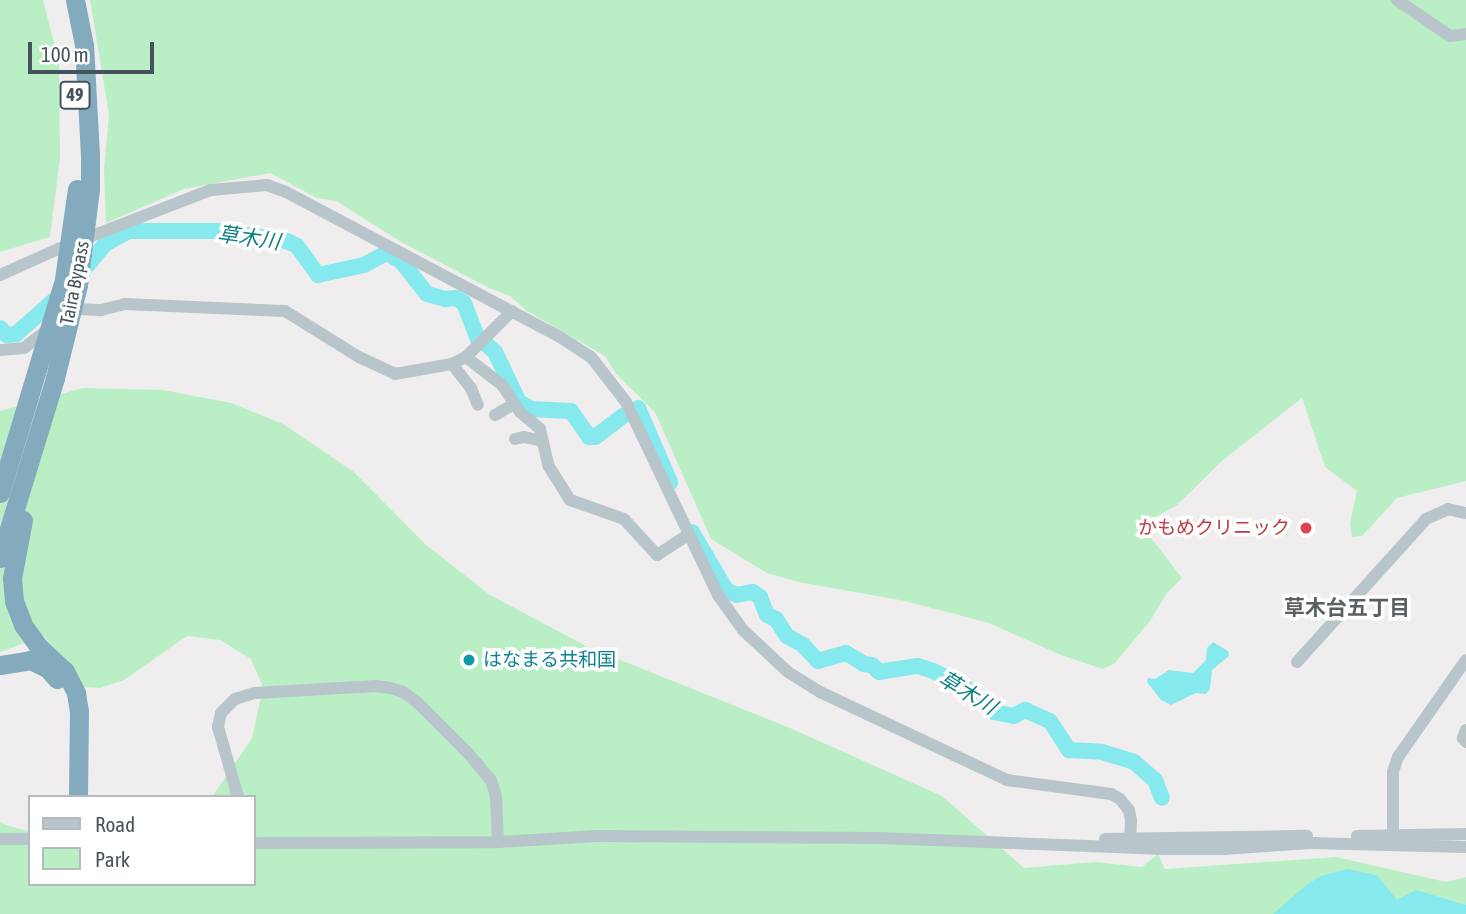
<!DOCTYPE html>
<meta charset="utf-8">
<style>
body{margin:0}
#map{position:relative;width:1466px;height:914px;overflow:hidden;background:#f0edee;font-family:"Asap Condensed","Noto Sans JP",sans-serif}
div>[style]{position:absolute}
[style*='--x']{left:calc(var(--x)*1px);top:calc(var(--y)*1px);width:calc(var(--w)*1px);rotate:calc(var(--a)*1deg)}
.green>*{inset:0;background:#baefc5}
.water>*{inset:0;background:#86e9ed}
.river>*{height:16px;margin:-8px;padding:0 8px;transform-origin:8px;border-radius:8px;background:#86e9ed}
.minor>*{height:12px;margin:-6px;padding:0 6px;transform-origin:6px;border-radius:6px;background:#b8c5cb}
.highway>*{height:19px;margin:-9.5px;padding:0 9.5px;transform-origin:9.5px;border-radius:9.5px;background:#84aabd}
.dots>*{width:19px;height:19px;translate:-50% -50%;box-sizing:border-box;border:4px solid #fff;border-radius:50%}
span{translate:-50% -50%;white-space:nowrap;text-align:center;line-height:1.15;-webkit-text-stroke:7px #fff;paint-order:stroke}
.shield-label span{padding:2px 5px;background:#fff;border:2px solid;border-radius:5px;-webkit-text-stroke-width:0}
.shield-label{font-size:18px;color:#45545b;font-weight:700}
.street-label{font-size:19px;color:#45545b}
.health-label{font-size:19px;color:#be3a42}
.right{translate:-100% -50%;text-align:right}
.culture-label{font-size:19px;color:#0d838f}
.left{translate:0 -50%;text-align:left}
.water-label{font-size:21px;color:#0c7e83;font-style:italic}
.neighbourhood-label{font-size:21px;color:#5a5f62;font-weight:700}
.legend{position:absolute;left:28px;top:795px;width:228px;height:91px;box-sizing:border-box;background:#fff;border:2px solid #b5bbbd;margin:0;padding:9px 12px;list-style:none;font-size:21px;color:#45545b}
.legend li{display:flex;align-items:center;gap:14px;height:35px}
.legend b{width:35px;border:2px solid #b5bbbd}
.scale{position:absolute;left:28px;top:42px;width:126px;height:32px;box-sizing:border-box;border:4px solid #45545b;border-top:0;padding-left:9px;font-size:21px;line-height:24px;white-space:nowrap;color:#45545b;-webkit-text-stroke:5px #fff;paint-order:stroke}
</style>
<div id="map">
<div class="green">
<i style="clip-path:polygon(0 0,43px 0,59px 62px,60px 157px,50px 237px,0 252px)"></i>
<i style="clip-path:polygon(90px 0,1466px 0,1466px 481px,1397px 498px,1362px 536px,1352px 537px,1350px 523px,1357px 491px,1325px 467px,1302px 398px,1223px 460px,1177px 505px,1141px 525px,1182px 578px,1167px 593px,1150px 621px,1115px 663px,1103px 669px,1061px 655px,989px 623px,905px 601px,799px 582px,767px 573px,711px 539px,655px 412px,616px 374px,605px 356px,527px 311px,510px 296px,489px 288px,403px 243px,336px 201px,317px 198px,270px 173px,184px 189px,106px 223px,104px 169px,109px 115px)"></i>
<i style="clip-path:polygon(83px 388px,163px 390px,231px 403px,283px 424px,354px 472px,425px 544px,490px 595px,588px 647px,790px 728px,942px 796px,1024px 868px,1095px 862px,1142px 867px,1158px 854px,1165px 869px,1336px 857px,1446px 882px,1466px 877px,1466px 914px,0 914px,0 823px,30px 832px,30px 884px,254px 884px,254px 797px,212px 797px,252px 738px,263px 687px,251px 659px,220px 640px,187px 636px,124px 680px,100px 688px,84px 687px,44px 636px,0 652px,0 411px)"></i>
</div>
<div class="water">
<i style="clip-path:polygon(1213px 642px,1228px 651px,1229px 656px,1212px 670px,1210px 689px,1206px 694px,1196px 693px,1171px 705px,1161px 700px,1147px 682px,1148px 678px,1155px 679px,1169px 670px,1193px 673px,1206px 660px,1207px 648px)"></i>
<i style="clip-path:polygon(1348px 869px,1377px 875px,1397px 900px,1416px 890px,1466px 905px,1466px 914px,1273px 914px,1306px 885px,1321px 876px)"></i>
</div>
<div class="river">
<i style="--x:77;--y:278;--w:44;--a:-50.5"></i>
<i style="--x:105;--y:244;--w:26;--a:-29"></i>
<i style="--x:128;--y:231;--w:91;--a:0"></i>
<i style="--x:219;--y:231;--w:69;--a:8.4"></i>
<i style="--x:287;--y:241;--w:11;--a:27"></i>
<i style="--x:297;--y:246;--w:36;--a:54"></i>
<i style="--x:318;--y:275;--w:47;--a:-12.3"></i>
<i style="--x:364;--y:265;--w:26;--a:-28"></i>
<i style="--x:387;--y:253;--w:16;--a:30"></i>
<i style="--x:401;--y:261;--w:42;--a:51.8"></i>
<i style="--x:427;--y:294;--w:20;--a:15"></i>
<i style="--x:446;--y:299;--w:10;--a:-6"></i>
<i style="--x:456;--y:298;--w:9;--a:32"></i>
<i style="--x:464;--y:303;--w:39;--a:69"></i>
<i style="--x:0;--y:328;--w:10;--a:45"></i>
<i style="--x:7;--y:335;--w:9;--a:-6"></i>
<i style="--x:16;--y:334;--w:57;--a:-41.5"></i>
<i style="--x:485;--y:343;--w:13;--a:42"></i>
<i style="--x:495;--y:352;--w:55;--a:64.4"></i>
<i style="--x:519;--y:402;--w:14;--a:30"></i>
<i style="--x:531;--y:409;--w:40;--a:2.9"></i>
<i style="--x:571;--y:411;--w:32;--a:55"></i>
<i style="--x:589;--y:437;--w:6;--a:0"></i>
<i style="--x:595;--y:437;--w:36;--a:-37"></i>
<i style="--x:638;--y:408;--w:81;--a:66.6"></i>
<i style="--x:692;--y:532;--w:67;--a:59.6"></i>
<i style="--x:726;--y:590;--w:12;--a:24"></i>
<i style="--x:737;--y:595;--w:16;--a:-11"></i>
<i style="--x:753;--y:592;--w:9;--a:36"></i>
<i style="--x:760;--y:597;--w:19;--a:69"></i>
<i style="--x:767;--y:615;--w:10;--a:24"></i>
<i style="--x:776;--y:619;--w:20;--a:57"></i>
<i style="--x:787;--y:636;--w:18;--a:29"></i>
<i style="--x:803;--y:645;--w:22;--a:47"></i>
<i style="--x:818;--y:661;--w:29;--a:-16"></i>
<i style="--x:846;--y:653;--w:21;--a:31"></i>
<i style="--x:864;--y:664;--w:8;--a:7"></i>
<i style="--x:872;--y:665;--w:10;--a:45"></i>
<i style="--x:879;--y:672;--w:39;--a:-9"></i>
<i style="--x:918;--y:666;--w:16;--a:18"></i>
<i style="--x:933;--y:671;--w:33;--a:25"></i>
<i style="--x:963;--y:685;--w:41;--a:41.1"></i>
<i style="--x:994;--y:712;--w:20;--a:11"></i>
<i style="--x:1014;--y:716;--w:13;--a:-29"></i>
<i style="--x:1025;--y:710;--w:27;--a:24"></i>
<i style="--x:1050;--y:721;--w:35;--a:57"></i>
<i style="--x:1069;--y:750;--w:33;--a:3"></i>
<i style="--x:1102;--y:752;--w:34;--a:17"></i>
<i style="--x:1134;--y:762;--w:28;--a:41"></i>
<i style="--x:1155;--y:780;--w:19;--a:69"></i>
</div>
<div class="minor">
<i style="--x:1397;--y:0;--w:64;--a:34.2"></i>
<i style="--x:1450;--y:36;--w:16;--a:-7"></i>
<i style="--x:0;--y:275;--w:64;--a:-24.1"></i>
<i style="--x:58;--y:249;--w:164;--a:-21.1"></i>
<i style="--x:211;--y:190;--w:56;--a:-5.1"></i>
<i style="--x:267;--y:185;--w:20;--a:20"></i>
<i style="--x:286;--y:192;--w:310;--a:27.9"></i>
<i style="--x:560;--y:337;--w:37;--a:33"></i>
<i style="--x:591;--y:357;--w:57;--a:52.1"></i>
<i style="--x:626;--y:402;--w:214;--a:64.5"></i>
<i style="--x:718;--y:595;--w:43;--a:54.5"></i>
<i style="--x:743;--y:630;--w:62;--a:43"></i>
<i style="--x:788;--y:672;--w:38;--a:32"></i>
<i style="--x:820;--y:692;--w:207;--a:25.2"></i>
<i style="--x:1007;--y:780;--w:105;--a:7.7"></i>
<i style="--x:1111;--y:794;--w:10;--a:29"></i>
<i style="--x:1120;--y:799;--w:14;--a:51"></i>
<i style="--x:1129;--y:810;--w:10;--a:79"></i>
<i style="--x:1131;--y:820;--w:27;--a:92"></i>
<i style="--x:68;--y:315;--w:13;--a:-29"></i>
<i style="--x:79;--y:309;--w:22;--a:3"></i>
<i style="--x:101;--y:310;--w:25;--a:-14"></i>
<i style="--x:125;--y:304;--w:160;--a:2.5"></i>
<i style="--x:285;--y:311;--w:87;--a:31.9"></i>
<i style="--x:359;--y:357;--w:40;--a:25"></i>
<i style="--x:395;--y:374;--w:58;--a:-10"></i>
<i style="--x:452;--y:364;--w:16;--a:-27"></i>
<i style="--x:466;--y:357;--w:65;--a:-45"></i>
<i style="--x:0;--y:350;--w:24;--a:-5"></i>
<i style="--x:24;--y:348;--w:29;--a:-38"></i>
<i style="--x:466;--y:357;--w:46;--a:37.9"></i>
<i style="--x:502;--y:385;--w:32;--a:56"></i>
<i style="--x:520;--y:412;--w:26;--a:40"></i>
<i style="--x:540;--y:429;--w:37;--a:77"></i>
<i style="--x:548;--y:465;--w:41;--a:57.8"></i>
<i style="--x:570;--y:500;--w:57;--a:19.4"></i>
<i style="--x:624;--y:519;--w:49;--a:47.5"></i>
<i style="--x:657;--y:555;--w:37;--a:-33"></i>
<i style="--x:452;--y:364;--w:31;--a:52"></i>
<i style="--x:471;--y:388;--w:18;--a:68"></i>
<i style="--x:495;--y:415;--w:22;--a:-30"></i>
<i style="--x:515;--y:439;--w:9;--a:-13"></i>
<i style="--x:524;--y:437;--w:19;--a:12"></i>
<i style="--x:1297;--y:662;--w:193;--a:-47.9"></i>
<i style="--x:1426;--y:519;--w:24;--a:-24"></i>
<i style="--x:1448;--y:509;--w:18;--a:13"></i>
<i style="--x:1466;--y:730;--w:9;--a:111"></i>
<i style="--x:1463;--y:738;--w:5;--a:53"></i>
<i style="--x:238;--y:797;--w:73;--a:-105.9"></i>
<i style="--x:218;--y:727;--w:14;--a:-78"></i>
<i style="--x:221;--y:713;--w:20;--a:-45"></i>
<i style="--x:235;--y:699;--w:21;--a:-17"></i>
<i style="--x:255;--y:693;--w:121;--a:-3.3"></i>
<i style="--x:376;--y:686;--w:14;--a:8"></i>
<i style="--x:390;--y:688;--w:14;--a:17"></i>
<i style="--x:403;--y:692;--w:17;--a:36"></i>
<i style="--x:417;--y:702;--w:72;--a:45"></i>
<i style="--x:468;--y:753;--w:35;--a:50"></i>
<i style="--x:491;--y:780;--w:17;--a:73"></i>
<i style="--x:496;--y:796;--w:46;--a:87.5"></i>
<i style="--x:1357;--y:836;--w:109;--a:-1.1"></i>
<i style="--x:0;--y:839;--w:30;--a:0"></i>
<i style="--x:1105;--y:839;--w:202;--a:-0.9"></i>
<i style="--x:1393;--y:841;--w:69;--a:-90"></i>
<i style="--x:1393;--y:772;--w:16;--a:-72"></i>
<i style="--x:1398;--y:757;--w:118;--a:-55"></i>
<i style="--x:254;--y:843;--w:244;--a:-0.2"></i>
<i style="--x:498;--y:842;--w:99;--a:-3.5"></i>
<i style="--x:597;--y:836;--w:282;--a:0.4"></i>
<i style="--x:879;--y:838;--w:280;--a:2.2"></i>
<i style="--x:1159;--y:849;--w:64;--a:0"></i>
<i style="--x:1223;--y:849;--w:88;--a:-3.9"></i>
<i style="--x:1311;--y:843;--w:155;--a:1.5"></i>
</div>
<div class="highway">
<i style="--x:0;--y:493;--w:223;--a:-73.3"></i>
<i style="--x:64;--y:279;--w:91;--a:-81.8"></i>
<i style="--x:23;--y:520;--w:59;--a:100.7"></i>
<i style="--x:12;--y:578;--w:23;--a:85"></i>
<i style="--x:14;--y:601;--w:26;--a:69"></i>
<i style="--x:23;--y:625;--w:27;--a:54"></i>
<i style="--x:39;--y:647;--w:35;--a:43"></i>
<i style="--x:65;--y:671;--w:25;--a:63"></i>
<i style="--x:76;--y:693;--w:18;--a:81"></i>
<i style="--x:79;--y:711;--w:86;--a:90.7"></i>
<i style="--x:0;--y:558;--w:188;--a:-73"></i>
<i style="--x:55;--y:378;--w:96;--a:-76.1"></i>
<i style="--x:78;--y:285;--w:97;--a:-82.9"></i>
<i style="--x:90;--y:189;--w:34;--a:-90"></i>
<i style="--x:90;--y:155;--w:110;--a:-93.1"></i>
<i style="--x:84;--y:45;--w:46;--a:-101.3"></i>
<i style="--x:0;--y:665;--w:30;--a:-9"></i>
<i style="--x:30;--y:660;--w:19;--a:25"></i>
<i style="--x:47;--y:668;--w:15;--a:48"></i>
</div>
<div class="dots">
<i style="left:1306px;top:528px;background:#e0444e"></i>
<i style="left:469px;top:660px;background:#0f9aa8"></i>
</div>
<div class="shield-label">
<span style="left:75px;top:95px">49</span>
</div>
<div class="street-label">
<span style="left:75px;top:283px;rotate:-79deg">Taira Bypass</span>
</div>
<div class="health-label">
<span class="right" style="left:1290px;top:528px">かもめクリニック</span>
</div>
<div class="culture-label">
<span class="left" style="left:483px;top:660px">はなまる共和国</span>
</div>
<div class="water-label">
<span style="left:249px;top:237px;rotate:8deg">草木川</span>
<span style="left:968px;top:692px;rotate:31deg">草木川</span>
</div>
<div class="neighbourhood-label">
<span style="left:1347px;top:607px">草木台五丁目</span>
</div>
<ul class="legend">
<li><b style="height:9px;background:#b8c5cb"></b>Road</li>
<li><b style="height:19px;background:#baefc5"></b>Park</li>
</ul>
<div class="scale">100 m</div>
</div>
